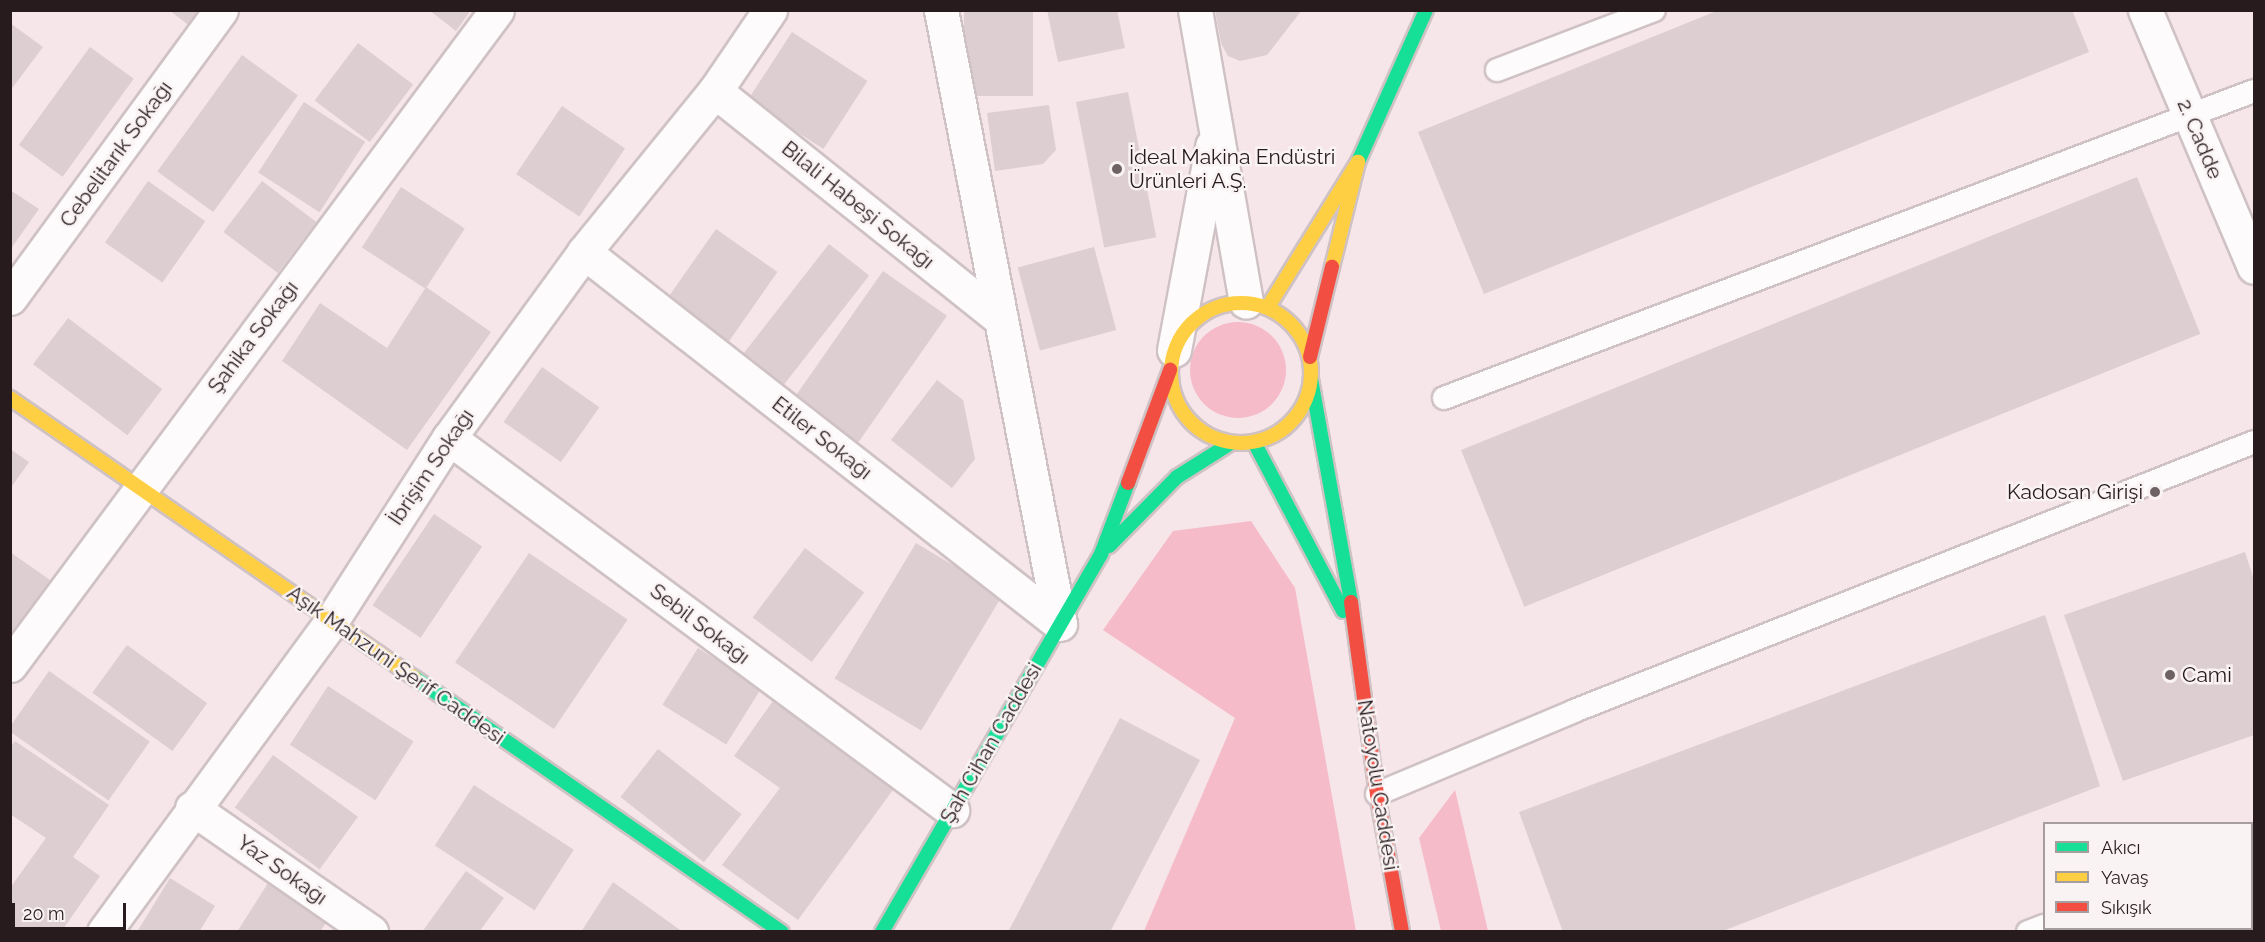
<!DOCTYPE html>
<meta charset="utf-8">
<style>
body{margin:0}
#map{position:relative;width:2265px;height:942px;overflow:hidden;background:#f6e5e9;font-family:Raleway,sans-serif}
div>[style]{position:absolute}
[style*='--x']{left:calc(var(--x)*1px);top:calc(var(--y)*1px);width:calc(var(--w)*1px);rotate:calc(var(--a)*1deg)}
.green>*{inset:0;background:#f5bbc9}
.round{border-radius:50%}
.building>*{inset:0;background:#ddced2;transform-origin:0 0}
.roads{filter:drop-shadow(2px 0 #cfc2c4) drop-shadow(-2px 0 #cfc2c4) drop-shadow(0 2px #cfc2c4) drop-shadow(0 -2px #cfc2c4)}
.lane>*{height:22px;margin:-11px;padding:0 11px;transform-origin:11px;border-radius:11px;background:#fefbfc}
.street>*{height:33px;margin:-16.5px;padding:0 16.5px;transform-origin:16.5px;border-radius:16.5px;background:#fefbfc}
.fast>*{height:14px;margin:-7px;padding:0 7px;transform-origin:7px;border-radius:7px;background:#16e098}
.slow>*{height:14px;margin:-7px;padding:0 7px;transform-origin:7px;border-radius:7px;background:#ffcf43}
.slow>.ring{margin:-7px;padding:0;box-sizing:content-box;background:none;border:14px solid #ffcf43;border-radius:50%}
.jam>*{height:14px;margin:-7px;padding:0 7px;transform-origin:7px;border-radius:7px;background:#f24e42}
.dots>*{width:16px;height:16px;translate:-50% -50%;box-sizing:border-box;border:3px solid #faf3f4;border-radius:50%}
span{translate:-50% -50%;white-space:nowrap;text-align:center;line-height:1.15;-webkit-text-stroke:5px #faf3f4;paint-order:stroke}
.street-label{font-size:21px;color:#271b1d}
.poi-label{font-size:21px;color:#271b1d}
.left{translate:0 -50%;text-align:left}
.right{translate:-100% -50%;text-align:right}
.frame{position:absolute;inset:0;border:12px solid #271b1d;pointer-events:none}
.legend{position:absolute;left:2043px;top:822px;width:210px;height:108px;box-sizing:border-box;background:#faf3f4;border:2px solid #a69d9e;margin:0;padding:8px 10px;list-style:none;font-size:18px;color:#271b1d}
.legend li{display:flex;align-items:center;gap:12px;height:30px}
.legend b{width:30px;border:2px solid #a69d9e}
.scale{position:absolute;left:12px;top:903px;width:114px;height:27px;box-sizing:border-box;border:3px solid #271b1d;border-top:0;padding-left:8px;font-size:18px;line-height:21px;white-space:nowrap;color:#271b1d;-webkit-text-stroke:4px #faf3f4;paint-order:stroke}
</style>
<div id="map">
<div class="green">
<i class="round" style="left:1190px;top:322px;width:96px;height:96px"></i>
<i style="clip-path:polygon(1251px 521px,1295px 588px,1356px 931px,1144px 931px,1235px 718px,1103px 630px,1173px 531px)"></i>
<i style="clip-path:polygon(1455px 790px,1488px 931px,1441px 931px,1419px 838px)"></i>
</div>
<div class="building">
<i style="clip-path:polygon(169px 10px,203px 10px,191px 27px)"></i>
<i style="clip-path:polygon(429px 10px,471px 10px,456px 31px)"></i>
<i style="left:964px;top:10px;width:69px;height:86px"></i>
<i style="clip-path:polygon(1047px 10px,1117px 10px,1125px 48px,1058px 62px)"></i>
<i style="clip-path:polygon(1215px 10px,1302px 10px,1267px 55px,1240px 61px,1228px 56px,1221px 43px)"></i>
<i style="clip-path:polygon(1719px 10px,2072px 10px,2089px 52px,1484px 294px,1418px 132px)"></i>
<i style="clip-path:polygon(10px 23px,43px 47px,10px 91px)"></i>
<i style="left:792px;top:32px;width:90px;height:81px;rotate:33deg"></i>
<i style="left:358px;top:43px;width:69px;height:72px;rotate:37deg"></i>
<i style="left:90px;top:47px;width:54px;height:121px;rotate:36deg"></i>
<i style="left:242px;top:55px;width:69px;height:144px;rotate:36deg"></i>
<i style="left:1128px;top:92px;width:148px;height:53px;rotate:79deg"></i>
<i style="left:304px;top:102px;width:73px;height:84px;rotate:33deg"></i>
<i style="clip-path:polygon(1049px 105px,1056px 150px,1043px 164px,995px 171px,987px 113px)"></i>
<i style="left:562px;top:106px;width:76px;height:82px;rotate:34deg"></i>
<i style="left:2137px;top:177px;width:169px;height:729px;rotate:68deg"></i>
<i style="left:148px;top:181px;width:70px;height:75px;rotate:35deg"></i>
<i style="left:262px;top:181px;width:68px;height:64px;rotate:37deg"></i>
<i style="left:401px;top:187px;width:76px;height:72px;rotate:33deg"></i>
<i style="clip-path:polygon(10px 190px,39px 209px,10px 250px)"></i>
<i style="left:716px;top:229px;width:75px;height:90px;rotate:35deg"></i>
<i style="left:829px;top:244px;width:51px;height:151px;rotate:38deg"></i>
<i style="left:1094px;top:247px;width:86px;height:79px;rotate:75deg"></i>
<i style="left:883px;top:271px;width:78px;height:158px;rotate:35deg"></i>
<i style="clip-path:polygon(426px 287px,491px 332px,407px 450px,282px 361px,320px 303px,387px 348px)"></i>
<i style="left:68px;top:318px;width:118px;height:58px;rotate:37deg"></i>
<i style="left:542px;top:367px;width:70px;height:67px;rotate:35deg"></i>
<i style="clip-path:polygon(937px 380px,963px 400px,975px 459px,952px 488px,891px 440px)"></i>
<i style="clip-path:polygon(10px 449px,29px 462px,10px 489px)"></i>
<i style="left:434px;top:514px;width:58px;height:110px;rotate:34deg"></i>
<i style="left:916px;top:543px;width:101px;height:158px;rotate:31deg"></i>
<i style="left:805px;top:548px;width:74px;height:87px;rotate:37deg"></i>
<i style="clip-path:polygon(10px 552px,50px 580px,10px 637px)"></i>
<i style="clip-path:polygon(2245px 552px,2254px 580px,2254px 735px,2123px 781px,2064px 615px)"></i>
<i style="left:529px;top:553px;width:119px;height:132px;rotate:34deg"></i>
<i style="clip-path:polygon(2045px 615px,2100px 786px,1720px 932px,1563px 932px,1519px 812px)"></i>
<i style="left:127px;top:645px;width:99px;height:59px;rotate:36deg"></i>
<i style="left:698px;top:648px;width:75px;height:67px;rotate:32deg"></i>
<i style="left:49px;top:671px;width:123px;height:72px;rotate:35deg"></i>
<i style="left:328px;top:686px;width:102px;height:70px;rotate:33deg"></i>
<i style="clip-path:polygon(775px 698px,895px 787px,798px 920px,722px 865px,780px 788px,734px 756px)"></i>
<i style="clip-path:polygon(1120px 718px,1200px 760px,1110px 932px,1008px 932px)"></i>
<i style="clip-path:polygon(15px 741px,109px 805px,73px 857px,100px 876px,61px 932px,10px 932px,10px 888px,46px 838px,10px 814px,10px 747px)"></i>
<i style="left:658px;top:749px;width:106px;height:61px;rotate:38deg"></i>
<i style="left:273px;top:755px;width:105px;height:65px;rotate:36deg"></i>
<i style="left:474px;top:785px;width:119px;height:72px;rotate:33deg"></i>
<i style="clip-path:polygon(466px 871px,504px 898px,479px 932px,422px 932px)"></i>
<i style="clip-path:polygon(2254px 876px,2254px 932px,2113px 932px,2252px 928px)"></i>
<i style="clip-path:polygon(170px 878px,215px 906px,199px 932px,137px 932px)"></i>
<i style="clip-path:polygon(613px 882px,683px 932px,581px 932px)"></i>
<i style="clip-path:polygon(268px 883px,327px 921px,320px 932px,237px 932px)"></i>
</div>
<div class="roads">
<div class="lane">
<i style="--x:1497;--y:70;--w:168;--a:-20.9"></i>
<i style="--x:1444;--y:398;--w:866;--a:-20.76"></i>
<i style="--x:1377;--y:794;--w:214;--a:-22.8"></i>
<i style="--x:1574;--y:711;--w:731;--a:-21.58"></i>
<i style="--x:2252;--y:859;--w:2;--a:-27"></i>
<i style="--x:2028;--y:932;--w:17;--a:-21"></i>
</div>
<div class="street">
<i style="--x:941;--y:10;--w:625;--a:79.03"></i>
<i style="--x:1195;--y:10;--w:296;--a:80.1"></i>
<i style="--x:2145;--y:10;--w:279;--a:67"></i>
<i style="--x:715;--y:91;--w:366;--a:38.6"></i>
<i style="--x:584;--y:252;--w:604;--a:38.01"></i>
<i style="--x:10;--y:298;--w:357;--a:-53.8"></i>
<i style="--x:1174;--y:350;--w:208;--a:-79.4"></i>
<i style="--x:449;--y:438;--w:626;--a:36.49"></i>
<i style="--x:10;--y:665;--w:816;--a:-53.37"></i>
<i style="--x:192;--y:808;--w:218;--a:34.7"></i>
<i style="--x:104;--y:932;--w:386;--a:-53.8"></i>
<i style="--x:332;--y:620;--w:216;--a:-57.3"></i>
<i style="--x:449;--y:438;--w:230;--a:-54"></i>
<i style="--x:584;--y:252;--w:208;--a:-50.9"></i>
<i style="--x:715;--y:91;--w:98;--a:-55.8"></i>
</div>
<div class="fast">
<i style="--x:1358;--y:162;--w:167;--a:-65.9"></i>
<i style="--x:1311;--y:379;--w:227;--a:79.8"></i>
<i style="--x:1254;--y:442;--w:191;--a:62.2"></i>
<i style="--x:1109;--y:546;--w:97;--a:-45.4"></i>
<i style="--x:1177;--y:477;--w:64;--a:-32.2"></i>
<i style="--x:415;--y:678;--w:446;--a:34.7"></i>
<i style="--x:882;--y:932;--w:437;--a:-59.9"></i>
<i style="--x:1101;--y:554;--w:76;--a:-69.2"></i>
</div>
<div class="slow">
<i class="ring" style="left:1171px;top:303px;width:126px;height:126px"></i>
<i style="--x:1268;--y:307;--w:171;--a:-58.2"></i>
<i style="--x:1358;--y:162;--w:108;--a:103.9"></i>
<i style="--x:10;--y:398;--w:492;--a:34.7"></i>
</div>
<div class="jam">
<i style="--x:1310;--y:357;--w:93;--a:-76.3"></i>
<i style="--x:1128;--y:483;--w:121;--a:-69.6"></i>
<i style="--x:1351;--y:602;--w:194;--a:82.3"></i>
<i style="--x:1377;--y:794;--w:140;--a:79.7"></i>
</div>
</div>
<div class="dots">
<i style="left:1117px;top:169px;background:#6f6264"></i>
<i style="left:2155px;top:492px;background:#6f6264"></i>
<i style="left:2170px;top:675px;background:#6f6264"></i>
</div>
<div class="street-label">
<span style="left:2200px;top:139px;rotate:67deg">2. Cadde</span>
<span style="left:116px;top:154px;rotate:-54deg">Cebelitarık Sokağı</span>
<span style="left:858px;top:205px;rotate:39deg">Bilali Habeşi Sokağı</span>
<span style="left:253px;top:337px;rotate:-53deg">Şahika Sokağı</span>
<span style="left:822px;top:438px;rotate:38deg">Etiler Sokağı</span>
<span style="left:431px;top:467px;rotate:-56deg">İbrişim Sokağı</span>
<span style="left:700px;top:624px;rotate:37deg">Sebil Sokağı</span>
<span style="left:396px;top:665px;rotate:35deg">Aşık Mahzuni Şerif Caddesi</span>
<span style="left:991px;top:743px;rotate:-60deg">Şah Cihan Caddesi</span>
<span style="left:1378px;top:785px;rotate:81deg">Natoyolu Caddesi</span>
<span style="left:282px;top:870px;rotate:35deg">Yaz Sokağı</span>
</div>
<div class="poi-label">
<span class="left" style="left:1129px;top:169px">İdeal Makina Endüstri<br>Ürünleri A.Ş.</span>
<span class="right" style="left:2143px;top:492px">Kadosan Girişi</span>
<span class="left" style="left:2182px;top:675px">Cami</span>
</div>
<div class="frame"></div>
<ul class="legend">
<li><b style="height:8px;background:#16e098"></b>Akıcı</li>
<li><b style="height:8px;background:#ffcf43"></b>Yavaş</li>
<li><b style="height:8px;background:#f24e42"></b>Sıkışık</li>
</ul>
<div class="scale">20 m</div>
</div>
